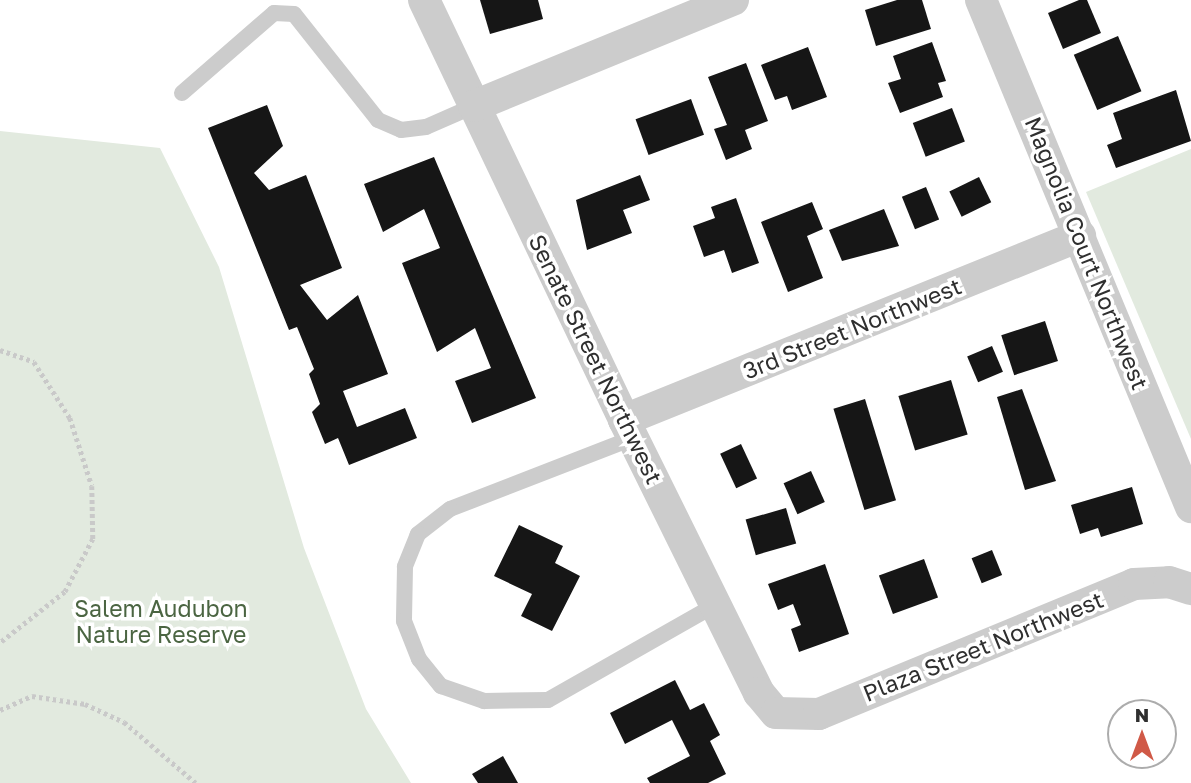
<!DOCTYPE html>
<style>
body{margin:0}
#map{position:relative;width:1191px;height:783px;overflow:hidden;background:#fff;font-family:"Golos Text",sans-serif}
div>[style]{position:absolute}
[style*='--x']{left:calc(var(--x)*1px);top:calc(var(--y)*1px);width:calc(var(--w)*1px);rotate:calc(var(--a)*1deg)}
.green>*{inset:0;background:#e2eadf}
.building>*{inset:0;background:#161616;transform-origin:0 0}
.path>*{height:4.5px;margin-top:-2.25px;transform-origin:0;background:repeating-linear-gradient(90deg,#c9c9c9 0 3.5px,transparent 0 7px)}
.service>*{height:16px;margin:-8px;padding:0 8px;transform-origin:8px;border-radius:8px;background:#ccc}
.minor>*{height:32px;margin:-16px;padding:0 16px;transform-origin:16px;border-radius:16px;background:#ccc}
span{translate:-50% -50%;white-space:nowrap;text-align:center;line-height:1.15;-webkit-text-stroke:7px #fff;paint-order:stroke}
.street-label{font-size:23px;color:#2f2f2f}
.park-label{font-size:23px;color:#4b6542}
.north{position:absolute;left:1107px;top:699px;width:70px;height:70px;box-sizing:border-box;background:#fff;border:2px solid #acacac;border-radius:50%;rotate:0deg;font-size:19px;font-weight:700;line-height:28px;text-align:center;color:#2f2f2f}
.north::after{content:'';display:block;margin:auto;width:24px;height:32px;background:#d05947;clip-path:polygon(50% 0,100% 100%,50% 72%,0 100%)}
</style>
<div id="map">
<div class="green">
<i style="clip-path:polygon(0 131px,160px 148px,219px 267px,304px 548px,366px 709px,411px 783px,0 783px)"></i>
<i style="clip-path:polygon(1191px 149px,1191px 439px,1086px 192px)"></i>
</div>
<div class="building">
<i style="clip-path:polygon(480px 0,538px 0,543px 19px,490px 34px)"></i>
<i style="clip-path:polygon(897px 0,922px 0,931px 29px,876px 46px,865px 10px)"></i>
<i style="clip-path:polygon(1079px 0,1087px 0,1101px 33px,1063px 49px,1048px 13px)"></i>
<i style="left:1118px;top:36px;width:60px;height:48px;rotate:67deg"></i>
<i style="clip-path:polygon(932px 42px,946px 81px,938px 83px,943px 97px,900px 113px,888px 83px,901px 79px,893px 56px)"></i>
<i style="clip-path:polygon(808px 47px,827px 97px,792px 110px,787px 96px,775px 100px,761px 65px)"></i>
<i style="clip-path:polygon(746px 63px,768px 121px,745px 130px,752px 149px,726px 160px,714px 129px,727px 125px,708px 77px)"></i>
<i style="clip-path:polygon(1176px 90px,1191px 141px,1116px 168px,1107px 145px,1122px 139px,1113px 113px)"></i>
<i style="left:691px;top:99px;width:38px;height:59px;rotate:70deg"></i>
<i style="clip-path:polygon(267px 105px,283px 146px,254px 173px,269px 190px,306px 175px,342px 268px,300px 285px,327px 320px,358px 295px,388px 374px,343px 391px,357px 427px,405px 408px,417px 438px,349px 465px,338px 438px,325px 444px,312px 412px,320px 404px,309px 374px,314px 369px,297px 327px,289px 330px,208px 128px)"></i>
<i style="left:952px;top:108px;width:36px;height:42px;rotate:69deg"></i>
<i style="clip-path:polygon(434px 157px,536px 398px,472px 423px,455px 381px,491px 368px,475px 328px,437px 352px,402px 263px,440px 248px,424px 209px,383px 232px,364px 184px)"></i>
<i style="clip-path:polygon(640px 175px,650px 200px,623px 210px,632px 233px,587px 250px,576px 200px)"></i>
<i style="left:979px;top:177px;width:28px;height:33px;rotate:64deg"></i>
<i style="left:926px;top:187px;width:35px;height:26px;rotate:68deg"></i>
<i style="clip-path:polygon(736px 198px,759px 263px,732px 273px,724px 250px,704px 257px,693px 226px,715px 218px,711px 207px)"></i>
<i style="clip-path:polygon(812px 202px,823px 229px,807px 236px,823px 278px,788px 292px,761px 222px)"></i>
<i style="clip-path:polygon(884px 209px,899px 246px,842px 261px,829px 230px)"></i>
<i style="left:1045px;top:321px;width:42px;height:46px;rotate:72deg"></i>
<i style="left:992px;top:346px;width:28px;height:27px;rotate:67deg"></i>
<i style="left:951px;top:380px;width:57px;height:55px;rotate:73deg"></i>
<i style="clip-path:polygon(1022px 389px,1056px 481px,1025px 490px,997px 397px)"></i>
<i style="left:865px;top:399px;width:106px;height:33px;rotate:73deg"></i>
<i style="left:741px;top:444px;width:38px;height:23px;rotate:65deg"></i>
<i style="left:811px;top:471px;width:34px;height:30px;rotate:66deg"></i>
<i style="clip-path:polygon(1132px 487px,1143px 524px,1101px 537px,1098px 528px,1080px 534px,1071px 505px)"></i>
<i style="left:786px;top:508px;width:37px;height:42px;rotate:74deg"></i>
<i style="clip-path:polygon(519px 525px,563px 546px,555px 563px,580px 576px,552px 631px,521px 616px,532px 594px,494px 576px)"></i>
<i style="left:992px;top:550px;width:27px;height:22px;rotate:68deg"></i>
<i style="left:924px;top:559px;width:41px;height:48px;rotate:70deg"></i>
<i style="clip-path:polygon(825px 564px,849px 634px,799px 652px,791px 629px,801px 625px,793px 604px,778px 610px,768px 584px)"></i>
<i style="clip-path:polygon(675px 680px,690px 710px,704px 703px,720px 735px,710px 741px,726px 774px,708px 783px,650px 783px,647px 778px,690px 756px,672px 720px,625px 744px,610px 713px)"></i>
<i style="clip-path:polygon(503px 756px,518px 783px,478px 783px,472px 774px)"></i>
</div>
<div class="path">
<i style="--x:0;--y:350;--w:36;--a:19"></i>
<i style="--x:34;--y:362;--w:67;--a:57.3"></i>
<i style="--x:70;--y:418;--w:71;--a:72.1"></i>
<i style="--x:92;--y:486;--w:53;--a:88.9"></i>
<i style="--x:93;--y:539;--w:60;--a:117.8"></i>
<i style="--x:65;--y:592;--w:83;--a:141.9"></i>
<i style="--x:0;--y:710;--w:35;--a:-24"></i>
<i style="--x:32;--y:696;--w:54;--a:8.6"></i>
<i style="--x:85;--y:704;--w:43;--a:24.8"></i>
<i style="--x:124;--y:722;--w:94;--a:40.3"></i>
</div>
<div class="service">
<i style="--x:182;--y:93;--w:122;--a:-41"></i>
<i style="--x:274;--y:13;--w:20;--a:3"></i>
<i style="--x:294;--y:14;--w:135;--a:51.6"></i>
<i style="--x:378;--y:120;--w:25;--a:23"></i>
<i style="--x:401;--y:130;--w:25;--a:-7"></i>
<i style="--x:426;--y:127;--w:52;--a:-23.6"></i>
<i style="--x:633;--y:438;--w:196;--a:158.8"></i>
<i style="--x:450;--y:509;--w:41;--a:142"></i>
<i style="--x:418;--y:534;--w:35;--a:112"></i>
<i style="--x:405;--y:567;--w:54;--a:91.1"></i>
<i style="--x:404;--y:621;--w:41;--a:68.5"></i>
<i style="--x:419;--y:659;--w:35;--a:51"></i>
<i style="--x:441;--y:686;--w:46;--a:19.2"></i>
<i style="--x:484;--y:701;--w:64;--a:-0.9"></i>
<i style="--x:548;--y:700;--w:192;--a:-29.6"></i>
</div>
<div class="minor">
<i style="--x:424;--y:0;--w:465;--a:64.5"></i>
<i style="--x:624;--y:420;--w:305;--a:63.7"></i>
<i style="--x:759;--y:693;--w:26;--a:50"></i>
<i style="--x:776;--y:713;--w:43;--a:1.3"></i>
<i style="--x:819;--y:714;--w:341;--a:-22.4"></i>
<i style="--x:1134;--y:584;--w:35;--a:-3"></i>
<i style="--x:1169;--y:582;--w:23;--a:18"></i>
<i style="--x:981;--y:0;--w:549;--a:67.5"></i>
<i style="--x:474;--y:106;--w:280;--a:-22.3"></i>
<i style="--x:624;--y:420;--w:492;--a:-22"></i>
</div>
<div class="street-label">
<span style="left:1087px;top:253px;rotate:68deg">Magnolia Court Northwest</span>
<span style="left:852px;top:328px;rotate:-22deg">3rd Street Northwest</span>
<span style="left:596px;top:359px;rotate:64deg">Senate Street Northwest</span>
<span style="left:983px;top:646px;rotate:-22deg">Plaza Street Northwest</span>
</div>
<div class="park-label">
<span style="left:161px;top:621px">Salem Audubon<br>Nature Reserve</span>
</div>
<div class="north">N</div>
</div>
